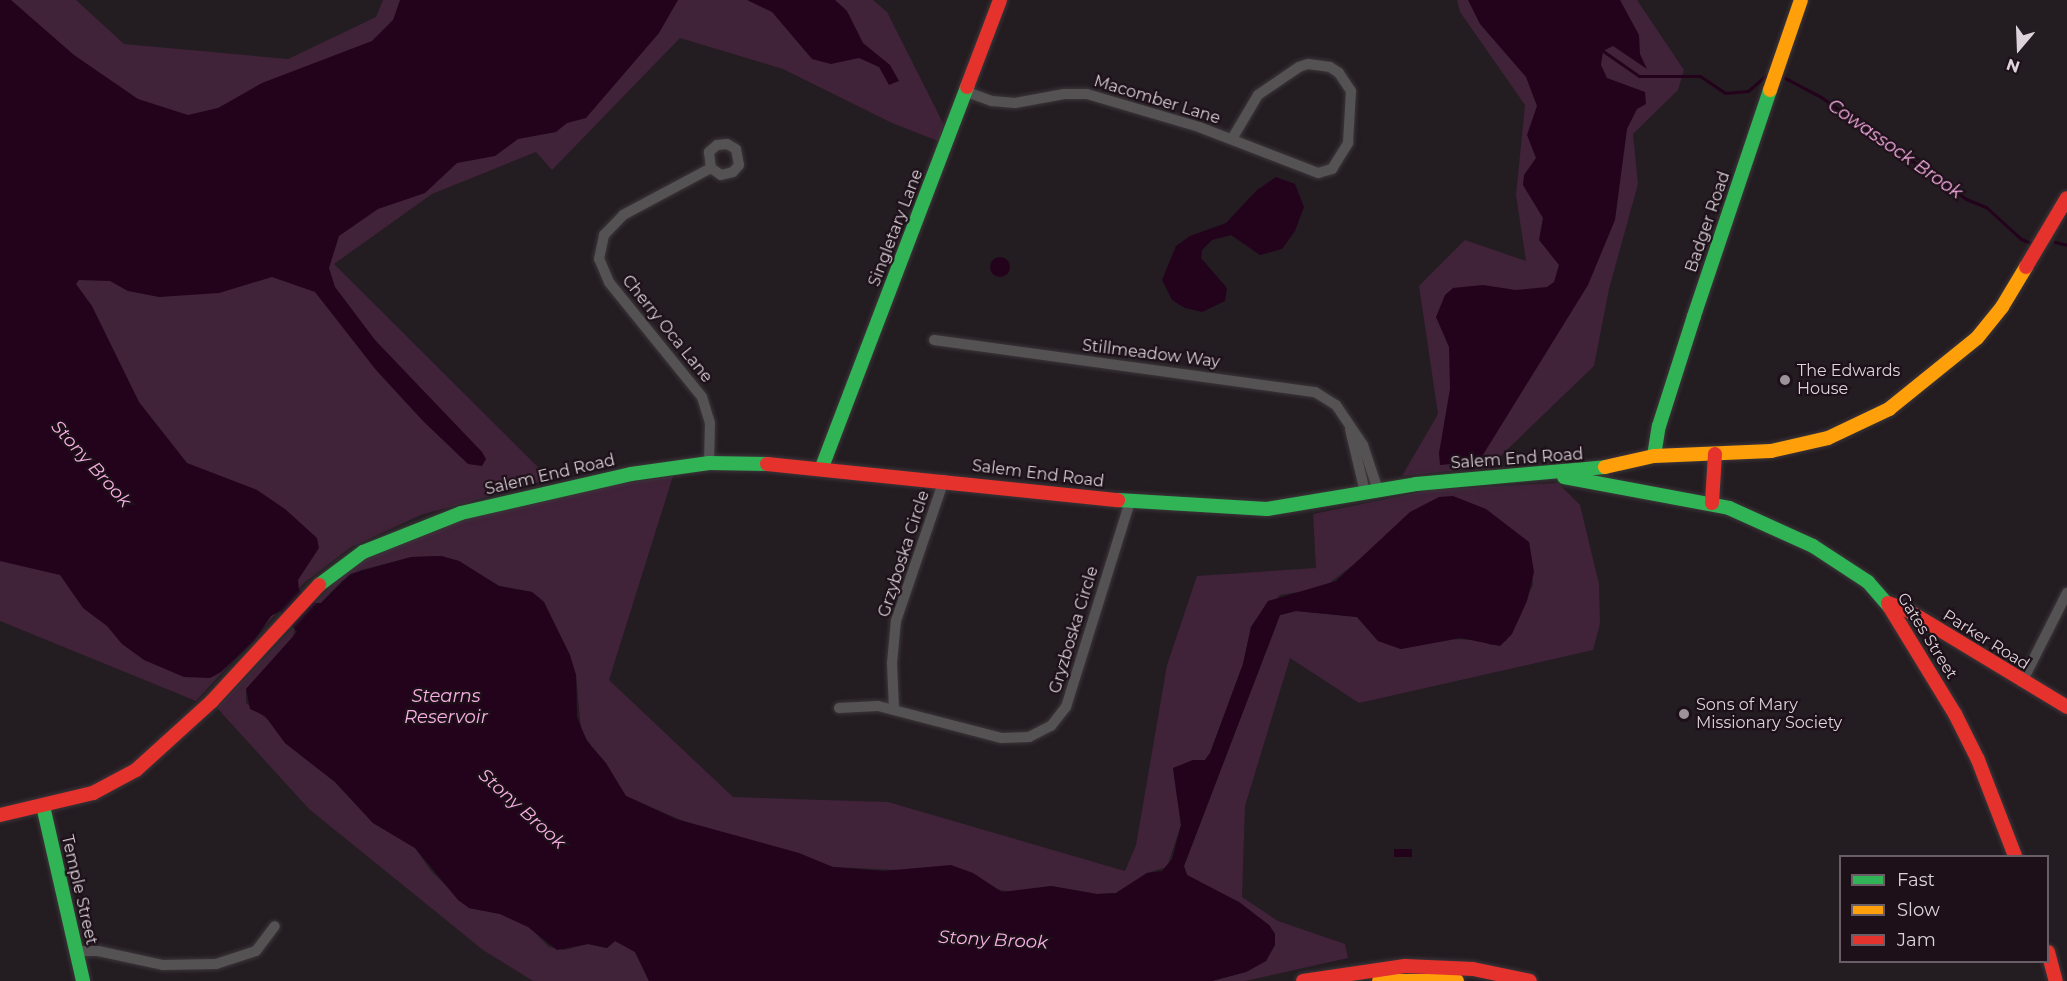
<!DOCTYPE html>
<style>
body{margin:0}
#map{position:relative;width:2067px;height:981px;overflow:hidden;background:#231c21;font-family:Montserrat,sans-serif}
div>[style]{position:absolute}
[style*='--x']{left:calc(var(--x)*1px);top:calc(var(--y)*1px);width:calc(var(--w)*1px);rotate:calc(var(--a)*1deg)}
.green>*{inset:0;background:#402239}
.water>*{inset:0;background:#23031c}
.round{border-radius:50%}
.stream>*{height:3px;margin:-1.5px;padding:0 1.5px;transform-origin:1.5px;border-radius:1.5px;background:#23031c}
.roads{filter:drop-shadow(0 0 2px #3c363a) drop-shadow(0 0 2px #3c363a)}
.street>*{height:10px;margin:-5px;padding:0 5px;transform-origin:5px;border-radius:5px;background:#555254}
.fast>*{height:14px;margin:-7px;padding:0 7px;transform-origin:7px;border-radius:7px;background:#30b455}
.slow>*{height:14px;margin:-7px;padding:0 7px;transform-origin:7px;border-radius:7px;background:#ff9f0a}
.jam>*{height:14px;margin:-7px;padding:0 7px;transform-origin:7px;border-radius:7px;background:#e5322d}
.dots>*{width:16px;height:16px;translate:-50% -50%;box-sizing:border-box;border:3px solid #1d1019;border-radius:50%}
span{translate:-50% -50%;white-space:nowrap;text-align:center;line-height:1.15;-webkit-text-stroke:4.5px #1d1019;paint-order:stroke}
.street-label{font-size:16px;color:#ddd3da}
.poi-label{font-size:16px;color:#ddd3da}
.left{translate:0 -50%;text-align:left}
.water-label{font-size:18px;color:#fab0e5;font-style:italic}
.legend{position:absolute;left:1839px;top:855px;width:210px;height:108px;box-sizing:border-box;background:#1d1019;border:2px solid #6a5e66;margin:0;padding:8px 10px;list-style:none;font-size:18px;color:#ddd3da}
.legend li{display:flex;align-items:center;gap:12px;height:30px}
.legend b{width:30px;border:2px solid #6a5e66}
.north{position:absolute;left:1989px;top:18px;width:60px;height:60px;-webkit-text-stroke:4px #1d1019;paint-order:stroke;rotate:199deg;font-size:16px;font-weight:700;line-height:24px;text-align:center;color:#ddd3da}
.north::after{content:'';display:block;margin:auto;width:21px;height:27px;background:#ddd3da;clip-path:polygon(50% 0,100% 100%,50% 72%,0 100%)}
</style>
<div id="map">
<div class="green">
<i style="clip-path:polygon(0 0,76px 0,124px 44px,288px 59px,376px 17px,383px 0,873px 0,887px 12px,944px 125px,938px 141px,892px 123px,783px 69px,680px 38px,552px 170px,536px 152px,432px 194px,334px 264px,550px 479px,421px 515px,351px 547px,304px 583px,196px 701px,0 621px)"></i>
<i style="clip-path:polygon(1457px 0,1637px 0,1684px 70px,1678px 90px,1633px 134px,1638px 184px,1609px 289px,1594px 366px,1489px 467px,1402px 476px,1438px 414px,1419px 286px,1465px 240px,1526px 261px,1516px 195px,1525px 105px,1460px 12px)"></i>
<i style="clip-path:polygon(673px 476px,609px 680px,733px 797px,888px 802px,1125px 871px,1136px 845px,1167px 665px,1197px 576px,1316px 568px,1313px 514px,1431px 490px,1558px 483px,1580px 505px,1599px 584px,1600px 624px,1593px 650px,1359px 703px,1290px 658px,1245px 806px,1242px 897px,1278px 921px,1345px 944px,1348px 958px,1245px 981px,1212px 981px,1246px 972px,1266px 961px,1275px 934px,1269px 925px,1239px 903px,1187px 875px,1184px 866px,1280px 615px,1296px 611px,1357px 617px,1378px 641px,1401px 649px,1448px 639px,1479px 640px,1491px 645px,1506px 641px,1533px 585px,1529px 542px,1362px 558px,1323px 588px,1280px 595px,1251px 627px,1243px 664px,1210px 753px,1205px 760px,1193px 760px,1173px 769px,1181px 825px,1167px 867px,1147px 873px,1116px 893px,1097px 894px,1051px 886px,1016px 893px,897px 870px,833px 867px,692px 825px,626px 796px,581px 731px,576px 675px,544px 602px,532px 592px,499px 586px,459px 561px,441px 556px,412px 557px,361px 570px,342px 581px,321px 603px,315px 603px,345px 572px,371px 555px,471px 516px,597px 487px)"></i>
<i style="clip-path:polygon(295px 626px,293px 637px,246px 689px,246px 703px,274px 724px,285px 743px,335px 782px,373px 823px,415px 848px,431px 871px,469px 908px,500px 914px,528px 926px,549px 947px,564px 950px,588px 944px,607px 948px,615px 941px,635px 952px,649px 981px,533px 981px,483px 950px,309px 809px,217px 708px)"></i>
</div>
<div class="water">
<i style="clip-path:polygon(0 0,11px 0,74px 55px,138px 99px,188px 115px,218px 108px,262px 83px,372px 41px,393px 20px,400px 0,678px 0,659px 33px,586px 118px,567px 123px,556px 132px,518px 139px,495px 156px,457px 163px,425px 193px,378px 209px,339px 236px,329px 268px,335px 287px,375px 340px,482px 452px,486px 459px,482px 466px,468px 464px,423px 421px,376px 370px,315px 292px,272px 277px,219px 293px,159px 297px,128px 291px,110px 281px,79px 280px,76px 284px,92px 306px,139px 402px,187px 463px,257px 490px,285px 509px,317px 538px,319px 548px,298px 580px,299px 590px,315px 603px,321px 603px,350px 574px,411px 557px,441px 556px,459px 561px,499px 586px,532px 592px,544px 602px,570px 655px,576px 675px,577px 717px,587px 741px,606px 763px,626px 796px,676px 819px,799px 853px,833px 867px,883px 871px,951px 865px,973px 873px,1002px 892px,1051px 886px,1097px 894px,1116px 893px,1147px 873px,1162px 871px,1172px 859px,1181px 825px,1173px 768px,1193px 760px,1205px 760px,1210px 753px,1243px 664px,1251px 627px,1268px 601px,1336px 581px,1410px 512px,1439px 497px,1453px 496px,1486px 509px,1529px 542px,1534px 572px,1527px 601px,1512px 634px,1500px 646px,1461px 638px,1401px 649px,1378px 641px,1357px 617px,1296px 611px,1280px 615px,1184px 866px,1187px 875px,1239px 902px,1269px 925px,1275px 934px,1275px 945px,1266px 961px,1246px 972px,1212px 981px,649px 981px,635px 952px,615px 941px,607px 948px,588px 944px,557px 950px,528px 927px,500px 914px,469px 908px,458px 900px,415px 848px,373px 823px,335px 782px,285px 743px,265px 716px,250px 709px,246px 689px,297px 632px,280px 611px,271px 616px,254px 641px,221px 672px,210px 678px,184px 677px,144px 660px,122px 644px,107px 626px,83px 608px,60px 575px,0 561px)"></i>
<i style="clip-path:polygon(747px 0,835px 0,847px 11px,863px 43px,890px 65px,899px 81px,889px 85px,879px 67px,859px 58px,831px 64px,812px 59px,772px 12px)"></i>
<i style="clip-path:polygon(1468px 0,1620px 0,1639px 35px,1640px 54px,1647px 69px,1613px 46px,1603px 51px,1601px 65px,1607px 78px,1645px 92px,1646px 104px,1637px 109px,1627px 129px,1615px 220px,1588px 285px,1481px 458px,1474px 462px,1440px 465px,1439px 453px,1450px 389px,1449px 347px,1436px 317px,1445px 295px,1453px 288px,1483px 285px,1516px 290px,1547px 287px,1554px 282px,1559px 265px,1539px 240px,1543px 218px,1523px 185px,1524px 175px,1536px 158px,1527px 135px,1537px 106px,1526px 77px,1480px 24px)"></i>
<i style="clip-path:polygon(1276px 177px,1295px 184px,1304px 207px,1295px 231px,1282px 249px,1260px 255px,1231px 235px,1212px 240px,1202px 250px,1201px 258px,1227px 288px,1225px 301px,1202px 312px,1185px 308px,1172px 300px,1162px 280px,1176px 246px,1190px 236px,1226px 223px,1257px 190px)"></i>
<i class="round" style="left:990px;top:257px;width:20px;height:20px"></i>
<i style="clip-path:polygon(1394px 849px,1412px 849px,1412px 857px,1394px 857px)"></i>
</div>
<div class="stream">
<i style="--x:1603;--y:51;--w:44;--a:34.8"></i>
<i style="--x:1639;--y:76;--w:61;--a:0"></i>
<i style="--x:1700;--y:76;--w:30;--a:34"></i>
<i style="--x:1725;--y:93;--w:23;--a:-5"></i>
<i style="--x:1748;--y:91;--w:23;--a:-41"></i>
<i style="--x:1785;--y:78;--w:41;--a:27.8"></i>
<i style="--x:1821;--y:97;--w:177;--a:35.1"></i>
<i style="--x:1966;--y:199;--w:22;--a:22"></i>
<i style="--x:1986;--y:207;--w:47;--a:42.4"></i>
<i style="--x:2021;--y:239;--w:11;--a:22"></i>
<i style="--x:2055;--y:242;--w:12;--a:14"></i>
</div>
<div class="roads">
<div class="street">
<i style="--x:967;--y:92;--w:27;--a:20"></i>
<i style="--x:992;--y:101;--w:23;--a:5"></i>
<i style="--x:1015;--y:103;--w:50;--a:-10.4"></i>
<i style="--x:1064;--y:94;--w:23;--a:0"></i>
<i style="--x:1087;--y:94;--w:117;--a:16.4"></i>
<i style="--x:1199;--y:127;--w:128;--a:21.1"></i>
<i style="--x:1318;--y:173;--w:15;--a:-16"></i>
<i style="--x:1332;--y:169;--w:31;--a:-58"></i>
<i style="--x:1348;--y:143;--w:52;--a:-86.7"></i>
<i style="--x:1351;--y:91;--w:22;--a:-124"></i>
<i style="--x:1339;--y:73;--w:11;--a:-146"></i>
<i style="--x:1330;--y:67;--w:22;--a:-172"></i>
<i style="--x:1308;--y:64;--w:9;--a:162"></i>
<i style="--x:1299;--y:67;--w:50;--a:145.7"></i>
<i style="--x:1258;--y:95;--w:51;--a:120.6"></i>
<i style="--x:934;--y:340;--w:385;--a:7.8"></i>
<i style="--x:1315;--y:392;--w:25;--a:32"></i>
<i style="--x:1336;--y:405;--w:48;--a:56"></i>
<i style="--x:1363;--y:445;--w:47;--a:71.6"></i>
<i style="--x:1350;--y:429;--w:65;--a:76.6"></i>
<i style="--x:709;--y:463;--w:40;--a:-88.6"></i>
<i style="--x:710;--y:423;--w:27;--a:-107"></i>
<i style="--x:702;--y:397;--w:148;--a:-129"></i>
<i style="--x:609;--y:282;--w:25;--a:-113"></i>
<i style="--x:599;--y:259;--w:25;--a:-78"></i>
<i style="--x:604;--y:235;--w:28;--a:-46"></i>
<i style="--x:623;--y:215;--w:100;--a:-28.1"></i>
<i style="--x:711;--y:168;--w:12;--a:35"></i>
<i style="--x:721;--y:175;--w:12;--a:-14"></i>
<i style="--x:733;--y:172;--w:9;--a:-49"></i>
<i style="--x:739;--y:165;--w:16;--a:-101"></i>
<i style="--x:736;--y:149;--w:10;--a:-151"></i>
<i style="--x:727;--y:144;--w:10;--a:174"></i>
<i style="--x:717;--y:145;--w:11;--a:139"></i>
<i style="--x:709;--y:152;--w:16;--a:83"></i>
<i style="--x:2022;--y:682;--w:100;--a:-63.2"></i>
<i style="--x:839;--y:708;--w:39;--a:-3"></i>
<i style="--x:878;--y:706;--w:128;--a:14.5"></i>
<i style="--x:1002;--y:738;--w:27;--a:-2"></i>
<i style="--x:1029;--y:737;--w:25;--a:-27"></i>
<i style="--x:1051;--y:726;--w:24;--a:-52"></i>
<i style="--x:1066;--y:707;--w:216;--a:-72.7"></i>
<i style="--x:894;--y:709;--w:46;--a:-92.5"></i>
<i style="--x:892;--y:663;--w:42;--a:-84.6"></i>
<i style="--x:896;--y:621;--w:149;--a:-71.2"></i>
<i style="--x:76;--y:951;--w:22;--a:0"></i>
<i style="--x:98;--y:951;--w:66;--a:12.2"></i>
<i style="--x:163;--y:965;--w:53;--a:-1.1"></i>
<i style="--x:216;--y:964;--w:42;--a:-18"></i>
<i style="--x:256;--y:951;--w:31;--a:-53"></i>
</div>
<div class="fast">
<i style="--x:1654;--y:456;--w:30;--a:-81"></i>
<i style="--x:1659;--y:426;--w:115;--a:-72.3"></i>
<i style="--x:1694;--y:316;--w:238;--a:-71.4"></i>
<i style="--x:822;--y:467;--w:407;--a:-69.1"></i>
<i style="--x:1564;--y:477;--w:168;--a:10.6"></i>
<i style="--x:1729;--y:508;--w:92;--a:24.3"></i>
<i style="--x:1813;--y:546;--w:66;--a:33.2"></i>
<i style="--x:1868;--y:582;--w:32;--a:49"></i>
<i style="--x:1118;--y:500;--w:149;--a:3.5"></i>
<i style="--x:1267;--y:509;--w:151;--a:-9.5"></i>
<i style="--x:1416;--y:484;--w:190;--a:-5.1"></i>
<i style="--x:319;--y:585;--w:55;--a:-36.9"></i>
<i style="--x:363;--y:552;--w:105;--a:-21.7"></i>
<i style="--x:461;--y:513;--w:174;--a:-12.9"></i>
<i style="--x:631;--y:474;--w:79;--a:-8"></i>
<i style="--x:709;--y:463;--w:58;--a:1"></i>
<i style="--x:43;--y:806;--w:180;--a:77.1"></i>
</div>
<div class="slow">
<i style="--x:1770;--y:90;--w:95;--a:-71"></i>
<i style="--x:1605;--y:467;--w:50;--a:-12.7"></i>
<i style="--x:1654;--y:456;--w:117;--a:-2.4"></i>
<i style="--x:1771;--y:451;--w:58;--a:-12.8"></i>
<i style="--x:1828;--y:438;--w:68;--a:-25.4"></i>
<i style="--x:1889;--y:409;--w:113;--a:-38.9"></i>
<i style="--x:1977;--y:338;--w:40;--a:-51"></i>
<i style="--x:2002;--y:307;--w:47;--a:-59"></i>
<i style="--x:1379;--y:981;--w:78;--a:0"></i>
</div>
<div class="jam">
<i style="--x:967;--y:87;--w:93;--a:-69.2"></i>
<i style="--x:2026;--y:267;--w:80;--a:-59.3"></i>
<i style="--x:767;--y:464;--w:353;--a:5.9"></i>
<i style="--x:1712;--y:503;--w:49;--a:-86.5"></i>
<i style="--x:1888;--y:603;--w:20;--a:20"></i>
<i style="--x:1907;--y:610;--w:187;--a:31.2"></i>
<i style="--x:1889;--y:606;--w:127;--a:58.6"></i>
<i style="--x:1955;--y:714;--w:51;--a:63.4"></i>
<i style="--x:1978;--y:760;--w:103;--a:68.9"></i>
<i style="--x:0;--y:815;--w:96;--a:-13.3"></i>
<i style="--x:93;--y:793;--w:49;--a:-28.1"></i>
<i style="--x:136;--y:770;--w:103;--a:-42.2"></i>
<i style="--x:212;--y:701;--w:158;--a:-47.3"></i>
<i style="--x:2048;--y:952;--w:30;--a:75"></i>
<i style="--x:1303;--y:981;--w:103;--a:-8.4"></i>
<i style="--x:1405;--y:966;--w:68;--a:2.5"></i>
<i style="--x:1473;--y:969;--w:58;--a:11.9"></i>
</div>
</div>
<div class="dots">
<i style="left:1785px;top:380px;background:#9c9399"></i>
<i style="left:1684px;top:714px;background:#9c9399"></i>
</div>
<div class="street-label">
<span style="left:1157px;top:100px;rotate:17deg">Macomber Lane</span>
<span style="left:1708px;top:222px;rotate:-71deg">Badger Road</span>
<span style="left:896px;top:228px;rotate:-69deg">Singletary Lane</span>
<span style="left:667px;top:329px;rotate:51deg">Cherry Oca Lane</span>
<span style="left:1151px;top:354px;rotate:7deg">Stillmeadow Way</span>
<span style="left:1517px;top:459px;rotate:-4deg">Salem End Road</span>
<span style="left:1038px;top:474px;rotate:7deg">Salem End Road</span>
<span style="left:550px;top:475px;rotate:-13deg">Salem End Road</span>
<span style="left:904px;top:554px;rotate:-72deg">Grzyboska Circle</span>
<span style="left:1074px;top:630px;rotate:-73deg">Gryzboska Circle</span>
<span style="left:1927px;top:636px;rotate:58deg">Gates Street</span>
<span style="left:1986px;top:640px;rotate:32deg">Parker Road</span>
<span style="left:79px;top:890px;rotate:77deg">Temple Street</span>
</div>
<div class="poi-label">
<span class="left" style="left:1797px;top:380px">The Edwards<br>House</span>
<span class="left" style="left:1696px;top:714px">Sons of Mary<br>Missionary Society</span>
</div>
<div class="water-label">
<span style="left:1895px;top:149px;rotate:35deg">Cowassock Brook</span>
<span style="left:91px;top:464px;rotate:48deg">Stony Brook</span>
<span style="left:446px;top:707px">Stearns<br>Reservoir</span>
<span style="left:522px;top:809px;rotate:42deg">Stony Brook</span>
<span style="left:993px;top:940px;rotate:3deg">Stony Brook</span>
</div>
<ul class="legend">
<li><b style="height:8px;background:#30b455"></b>Fast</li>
<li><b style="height:8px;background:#ff9f0a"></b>Slow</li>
<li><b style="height:8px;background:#e5322d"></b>Jam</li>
</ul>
<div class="north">N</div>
</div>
